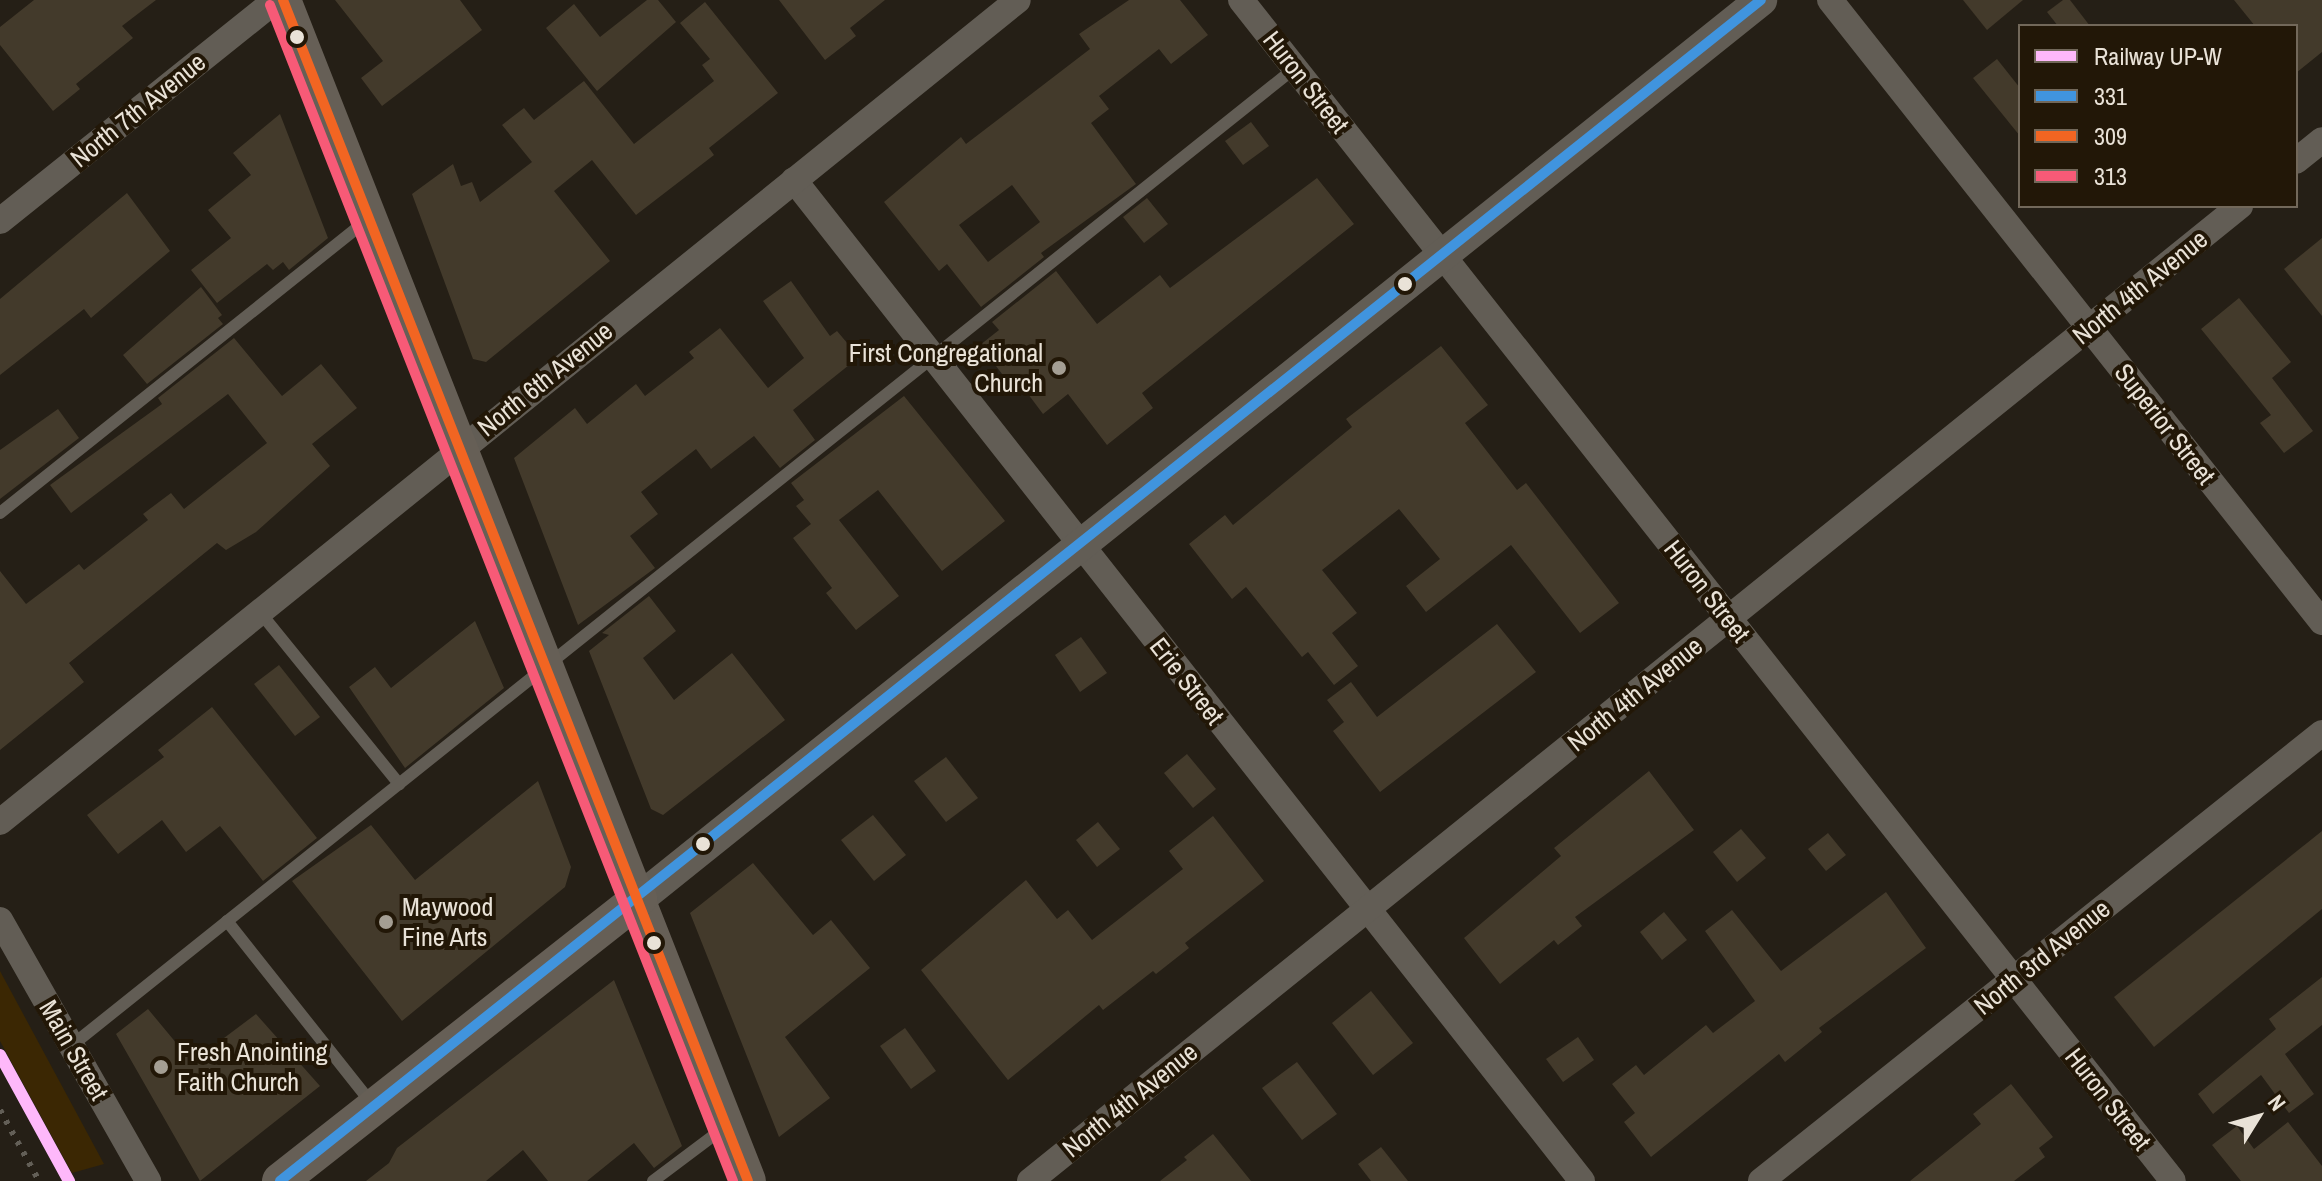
<!DOCTYPE html>
<style>
body{margin:0}
#map{position:relative;width:2322px;height:1181px;overflow:hidden;background:#251f16;font-family:"Archivo Narrow",sans-serif}
div>[style]{position:absolute}
[style*='--x']{left:calc(var(--x)*1px);top:calc(var(--y)*1px);width:calc(var(--w)*1px);rotate:calc(var(--a)*1deg)}
.green>*{inset:0;background:#3b2703}
.building>*{inset:0;background:#433a2b}
.service>*{height:12px;margin:-6px;padding:0 6px;transform-origin:6px;border-radius:6px;background:#625d55}
.minor>*{height:26px;margin:-13px;padding:0 13px;transform-origin:13px;border-radius:13px;background:#625d55}
.tertiary>*{height:32px;margin:-16px;padding:0 16px;transform-origin:16px;border-radius:16px;background:#625d55}
.secondary>*{height:36px;margin:-18px;padding:0 18px;transform-origin:18px;border-radius:18px;background:#665f56}
.rail>*{height:6px;margin-top:-3px;transform-origin:0;background:repeating-linear-gradient(90deg,#635f57 0 4px,transparent 0 12px)}
.bus-1>*{height:10px;margin:-5px;padding:0 5px;transform-origin:5px;border-radius:5px;background:#4094de}
.bus-2>*{height:10px;margin:-5px;padding:0 5px;transform-origin:5px;border-radius:5px;background:#f26522}
.bus-3>*{height:10px;margin:-5px;padding:0 5px;transform-origin:5px;border-radius:5px;background:#f75a77}
.rail-1>*{height:12px;margin:-6px;padding:0 6px;transform-origin:6px;border-radius:6px;background:#feb8fa}
.dots>*{width:22px;height:22px;translate:-50% -50%;box-sizing:border-box;border:4px solid #221707;border-radius:50%}
span{translate:-50% -50%;white-space:nowrap;text-align:center;line-height:1.15;-webkit-text-stroke:8px #221707;paint-order:stroke}
.street-label{font-size:26px;color:#e9e2d7}
.poi-label{font-size:26px;color:#e9e2d7}
.right{translate:-100% -50%;text-align:right}
.left{translate:0 -50%;text-align:left}
.legend{position:absolute;left:2018px;top:24px;width:280px;height:184px;box-sizing:border-box;background:#221707;border:2px solid #72685a;margin:0;padding:10px 14px;list-style:none;font-size:24px;color:#e9e2d7}
.legend li{display:flex;align-items:center;gap:16px;height:40px}
.legend b{width:40px;border:2px solid #72685a}
.north{position:absolute;left:2218px;top:1077px;width:80px;height:80px;-webkit-text-stroke:6px #221707;paint-order:stroke;rotate:53deg;font-size:22px;font-weight:700;line-height:32px;text-align:center;color:#e9e2d7}
.north::after{content:'';display:block;margin:auto;width:28px;height:36px;background:#e9e2d7;clip-path:polygon(50% 0,100% 100%,50% 72%,0 100%)}
</style>
<div id="map">
<div class="green">
<i style="clip-path:polygon(0 971px,104px 1164px,72px 1173px,0 1041px)"></i>
</div>
<div class="building">
<i style="clip-path:polygon(34px 0,156px 0,122px 26px,133px 38px,76px 84px,80px 89px,53px 111px,0 45px,0 27px)"></i>
<i style="clip-path:polygon(335px 0,460px 0,482px 30px,382px 106px,361px 78px,383px 61px)"></i>
<i style="clip-path:polygon(647px 0,658px 0,676px 22px,597px 91px,546px 28px,574px 4px,600px 37px)"></i>
<i style="clip-path:polygon(779px 0,885px 0,850px 28px,856px 36px,825px 60px)"></i>
<i style="clip-path:polygon(evenodd,1129px 0,1180px 0,1208px 35px,1171px 64px,1159px 49px,1099px 96px,1109px 109px,1091px 123px,1136px 184px,1041px 253px,1044px 257px,981px 307px,947px 264px,939px 271px,884px 202px,961px 137px,966px 144px,1090px 49px,1079px 34px,1129px 0,1012px 185px,1040px 222px,988px 262px,959px 225px,1012px 185px)"></i>
<i style="clip-path:polygon(1963px 0,2023px 0,1987px 30px)"></i>
<i style="clip-path:polygon(2063px 0,2070px 0,2090px 26px,2058px 26px,2047px 12px)"></i>
<i style="clip-path:polygon(2234px 0,2322px 0,2322px 52px,2296px 73px,2296px 26px,2255px 26px)"></i>
<i style="clip-path:polygon(705px 2px,778px 93px,709px 148px,714px 155px,636px 215px,592px 160px,554px 191px,610px 261px,486px 362px,473px 359px,412px 194px,453px 164px,461px 186px,472px 182px,480px 202px,532px 162px,502px 125px,524px 108px,534px 120px,584px 81px,634px 144px,714px 81px,702px 65px,710px 59px,680px 23px)"></i>
<i style="clip-path:polygon(1997px 59px,2020px 88px,2020px 136px,1973px 78px)"></i>
<i style="clip-path:polygon(280px 114px,328px 238px,289px 270px,283px 262px,273px 270px,267px 264px,217px 303px,191px 270px,231px 238px,208px 210px,251px 175px,233px 153px)"></i>
<i style="clip-path:polygon(1251px 122px,1269px 146px,1243px 165px,1225px 141px)"></i>
<i style="clip-path:polygon(1317px 178px,1354px 224px,1142px 393px,1153px 408px,1107px 445px,1068px 394px,1043px 414px,1025px 390px,1018px 395px,980px 345px,999px 330px,992px 322px,1056px 271px,1097px 324px,1160px 275px,1170px 288px)"></i>
<i style="clip-path:polygon(127px 193px,170px 251px,91px 318px,84px 309px,0 375px,0 299px)"></i>
<i style="clip-path:polygon(1147px 198px,1168px 224px,1144px 243px,1123px 217px)"></i>
<i style="clip-path:polygon(2322px 238px,2322px 316px,2284px 269px)"></i>
<i style="clip-path:polygon(791px 281px,830px 336px,837px 331px,859px 357px,793px 410px,815px 440px,780px 468px,754px 436px,711px 469px,696px 449px,641px 492px,658px 514px,630px 536px,655px 568px,578px 625px,514px 458px,575px 408px,587px 424px,636px 384px,645px 396px,694px 358px,689px 352px,720px 328px,768px 388px,804px 358px,763px 301px)"></i>
<i style="clip-path:polygon(201px 287px,222px 315px,218px 318px,223px 324px,147px 384px,123px 355px)"></i>
<i style="clip-path:polygon(2239px 298px,2291px 362px,2272px 378px,2313px 431px,2284px 453px,2260px 423px,2271px 415px,2201px 329px)"></i>
<i style="clip-path:polygon(234px 338px,282px 396px,321px 364px,357px 408px,312px 444px,330px 466px,256px 532px,226px 550px,217px 543px,69px 663px,84px 682px,0 750px,0 571px,26px 604px,79px 564px,84px 570px,148px 520px,143px 514px,171px 493px,184px 509px,267px 443px,228px 394px,71px 513px,50px 485px,162px 404px,158px 398px)"></i>
<i style="clip-path:polygon(1441px 346px,1488px 405px,1465px 423px,1517px 490px,1526px 483px,1619px 603px,1580px 633px,1511px 545px,1426px 612px,1406px 586px,1440px 559px,1399px 509px,1322px 570px,1357px 613px,1332px 633px,1358px 666px,1334px 685px,1308px 652px,1302px 657px,1246px 587px,1232px 599px,1189px 544px,1225px 515px,1233px 525px,1352px 427px,1346px 419px)"></i>
<i style="clip-path:polygon(904px 396px,1005px 521px,942px 571px,878px 490px,839px 520px,899px 596px,856px 630px,826px 593px,832px 588px,793px 538px,811px 524px,796px 506px,804px 500px,791px 483px)"></i>
<i style="clip-path:polygon(58px 409px,79px 438px,0 499px,0 450px)"></i>
<i style="clip-path:polygon(649px 596px,676px 631px,643px 658px,674px 700px,732px 653px,785px 720px,663px 815px,651px 809px,589px 651px,609px 635px,602px 633px)"></i>
<i style="clip-path:polygon(475px 621px,504px 688px,405px 768px,349px 687px,375px 667px,391px 688px)"></i>
<i style="clip-path:polygon(1497px 624px,1536px 672px,1380px 792px,1333px 731px,1344px 722px,1327px 700px,1351px 682px,1377px 717px)"></i>
<i style="clip-path:polygon(1081px 637px,1107px 673px,1080px 692px,1055px 655px)"></i>
<i style="clip-path:polygon(279px 665px,320px 717px,295px 736px,254px 684px)"></i>
<i style="clip-path:polygon(212px 707px,317px 838px,263px 881px,220px 826px,186px 852px,162px 820px,118px 854px,87px 815px,164px 757px,158px 750px)"></i>
<i style="clip-path:polygon(1187px 754px,1216px 789px,1193px 808px,1164px 773px)"></i>
<i style="clip-path:polygon(946px 757px,978px 798px,946px 822px,914px 781px)"></i>
<i style="clip-path:polygon(1649px 771px,1694px 830px,1575px 917px,1582px 926px,1558px 945px,1554px 940px,1500px 984px,1464px 938px,1561px 856px,1554px 848px)"></i>
<i style="clip-path:polygon(538px 781px,571px 867px,565px 887px,402px 1021px,292px 881px,371px 825px,415px 880px)"></i>
<i style="clip-path:polygon(873px 815px,906px 855px,874px 881px,841px 840px)"></i>
<i style="clip-path:polygon(1213px 816px,1264px 881px,1185px 943px,1189px 948px,1156px 974px,1153px 971px,1103px 1010px,1099px 1005px,1008px 1080px,921px 970px,1026px 880px,1057px 919px,1068px 910px,1092px 940px,1183px 869px,1169px 851px)"></i>
<i style="clip-path:polygon(1098px 822px,1120px 849px,1097px 867px,1076px 840px)"></i>
<i style="clip-path:polygon(1741px 829px,1766px 858px,1737px 882px,1713px 852px)"></i>
<i style="clip-path:polygon(2322px 831px,2322px 909px,2154px 1047px,2114px 997px)"></i>
<i style="clip-path:polygon(1828px 833px,1846px 855px,1826px 871px,1808px 849px)"></i>
<i style="clip-path:polygon(753px 863px,813px 935px,831px 920px,870px 968px,785px 1037px,830px 1098px,779px 1137px,690px 913px)"></i>
<i style="clip-path:polygon(1886px 892px,1926px 948px,1819px 1028px,1822px 1032px,1785px 1062px,1779px 1054px,1651px 1157px,1624px 1122px,1635px 1113px,1612px 1084px,1636px 1065px,1644px 1075px,1706px 1025px,1713px 1033px,1755px 1001px,1705px 931px,1732px 910px,1781px 971px)"></i>
<i style="clip-path:polygon(1664px 912px,1687px 940px,1662px 960px,1640px 932px)"></i>
<i style="clip-path:polygon(2322px 977px,2322px 1025px,2285px 1054px,2314px 1094px,2289px 1113px,2261px 1075px,2213px 1114px,2198px 1094px,2276px 1029px,2269px 1019px)"></i>
<i style="clip-path:polygon(614px 980px,682px 1146px,654px 1168px,634px 1143px,587px 1181px,548px 1181px,523px 1150px,486px 1181px,366px 1181px,389px 1163px,397px 1148px)"></i>
<i style="clip-path:polygon(1371px 991px,1413px 1043px,1373px 1075px,1332px 1023px)"></i>
<i style="clip-path:polygon(148px 1009px,192px 1062px,256px 1014px,320px 1086px,200px 1181px,116px 1034px)"></i>
<i style="clip-path:polygon(905px 1028px,936px 1071px,911px 1089px,880px 1046px)"></i>
<i style="clip-path:polygon(1578px 1037px,1594px 1060px,1563px 1082px,1546px 1059px)"></i>
<i style="clip-path:polygon(1297px 1062px,1337px 1114px,1302px 1140px,1262px 1088px)"></i>
<i style="clip-path:polygon(2011px 1084px,2053px 1137px,2039px 1148px,2045px 1157px,2014px 1181px,1910px 1181px,1981px 1124px,1973px 1114px)"></i>
<i style="clip-path:polygon(2288px 1122px,2322px 1166px,2322px 1181px,2241px 1181px,2212px 1145px,2237px 1126px,2254px 1149px)"></i>
<i style="clip-path:polygon(1213px 1134px,1251px 1181px,1160px 1181px,1187px 1160px,1184px 1157px)"></i>
<i style="clip-path:polygon(1381px 1147px,1408px 1181px,1371px 1181px,1358px 1164px)"></i>
</div>
<div class="service">
<i style="--x:0;--y:513;--w:468;--a:-38.6"></i>
<i style="--x:259;--y:611;--w:223;--a:51"></i>
<i style="--x:227;--y:921;--w:233;--a:51.6"></i>
<i style="--x:71;--y:1046;--w:1567;--a:-38.63"></i>
<i style="--x:653;--y:1181;--w:90;--a:-36.9"></i>
</div>
<div class="minor">
<i style="--x:1241;--y:0;--w:1504;--a:51.72"></i>
<i style="--x:1830;--y:0;--w:793;--a:51.66"></i>
<i style="--x:2296;--y:161;--w:33;--a:-39"></i>
<i style="--x:794;--y:180;--w:1274;--a:51.79"></i>
<i style="--x:0;--y:221;--w:354;--a:-38.7"></i>
<i style="--x:0;--y:822;--w:1308;--a:-38.92"></i>
<i style="--x:0;--y:920;--w:300;--a:60.4"></i>
<i style="--x:1030;--y:1181;--w:1554;--a:-38.86"></i>
<i style="--x:1761;--y:1181;--w:718;--a:-38.61"></i>
</div>
<div class="tertiary">
<i style="--x:639;--y:899;--w:1438;--a:-38.7"></i>
</div>
<div class="secondary">
<i style="--x:283;--y:0;--w:1269;--a:68.51"></i>
<i style="--x:280;--y:1181;--w:457;--a:-38.2"></i>
</div>
<div class="rail">
<i style="--x:0;--y:1110;--w:81;--a:61.2"></i>
</div>
<div class="bus-1">
<i style="--x:280;--y:1181;--w:1894;--a:-38.57"></i>
</div>
<div class="bus-2">
<i style="--x:283;--y:0;--w:1269;--a:68.51"></i>
</div>
<div class="bus-3">
<i style="--x:270;--y:5;--w:1264;--a:68.51"></i>
</div>
<div class="rail-1">
<i style="--x:0;--y:1055;--w:144;--a:61.3"></i>
</div>
<div class="dots">
<i style="left:297px;top:37px;background:#e9e2d7"></i>
<i style="left:1405px;top:284px;background:#e9e2d7"></i>
<i style="left:1059px;top:368px;background:#a49e93"></i>
<i style="left:703px;top:844px;background:#e9e2d7"></i>
<i style="left:386px;top:922px;background:#a49e93"></i>
<i style="left:654px;top:943px;background:#e9e2d7"></i>
<i style="left:161px;top:1067px;background:#a49e93"></i>
</div>
<div class="street-label">
<span style="left:1306px;top:82px;rotate:52deg">Huron Street</span>
<span style="left:138px;top:110px;rotate:-39deg">North 7th Avenue</span>
<span style="left:2140px;top:287px;rotate:-39deg">North 4th Avenue</span>
<span style="left:545px;top:379px;rotate:-39deg">North 6th Avenue</span>
<span style="left:2165px;top:424px;rotate:52deg">Superior Street</span>
<span style="left:1707px;top:591px;rotate:52deg">Huron Street</span>
<span style="left:1187px;top:681px;rotate:52deg">Erie Street</span>
<span style="left:1635px;top:694px;rotate:-39deg">North 4th Avenue</span>
<span style="left:2042px;top:957px;rotate:-39deg">North 3rd Avenue</span>
<span style="left:74px;top:1050px;rotate:60deg">Main Street</span>
<span style="left:2108px;top:1099px;rotate:52deg">Huron Street</span>
<span style="left:1130px;top:1100px;rotate:-39deg">North 4th Avenue</span>
</div>
<div class="poi-label">
<span class="right" style="left:1043px;top:368px">First Congregational<br>Church</span>
<span class="left" style="left:402px;top:922px">Maywood<br>Fine Arts</span>
<span class="left" style="left:177px;top:1067px">Fresh Anointing<br>Faith Church</span>
</div>
<ul class="legend">
<li><b style="height:10px;background:#feb8fa"></b>Railway UP-W</li>
<li><b style="height:10px;background:#4094de"></b>331</li>
<li><b style="height:10px;background:#f26522"></b>309</li>
<li><b style="height:10px;background:#f75a77"></b>313</li>
</ul>
<div class="north">N</div>
</div>
